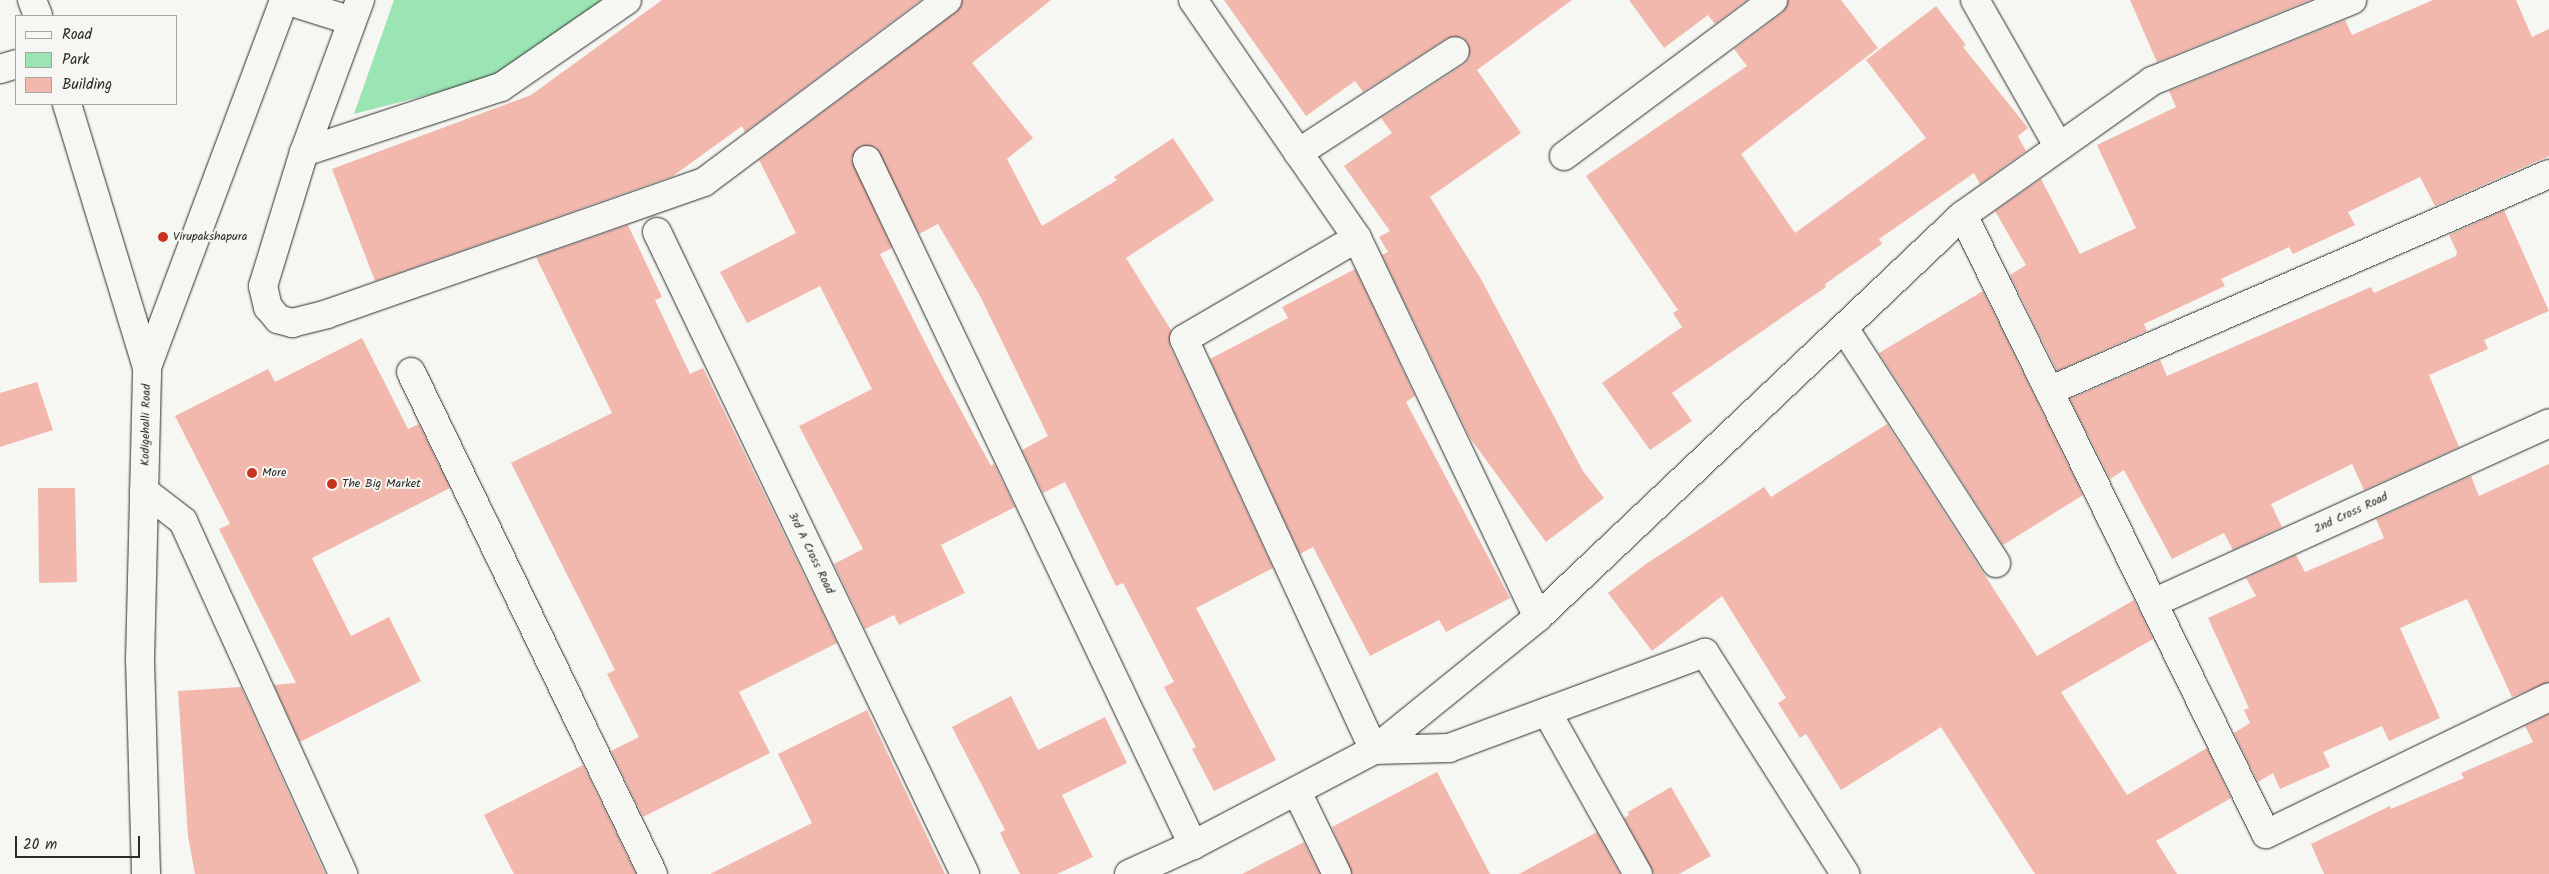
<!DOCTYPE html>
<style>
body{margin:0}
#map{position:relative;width:2549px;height:874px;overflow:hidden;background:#f6f6f2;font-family:Kalam,sans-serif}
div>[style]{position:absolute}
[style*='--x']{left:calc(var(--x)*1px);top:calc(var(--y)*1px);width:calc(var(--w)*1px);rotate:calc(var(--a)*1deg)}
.green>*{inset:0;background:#9be4b3}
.building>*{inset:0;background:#f2b8ad}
.roads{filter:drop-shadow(0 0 1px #2b2b2b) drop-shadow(0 0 1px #2b2b2b)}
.minor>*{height:28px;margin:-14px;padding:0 14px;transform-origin:14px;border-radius:14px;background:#f6f6f2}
.major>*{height:28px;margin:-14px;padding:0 14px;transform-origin:14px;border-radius:14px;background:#f6f6f2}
.dots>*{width:14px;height:14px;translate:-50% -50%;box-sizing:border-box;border:2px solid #f6f6f2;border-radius:50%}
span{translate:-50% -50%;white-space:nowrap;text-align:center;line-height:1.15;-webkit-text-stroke:4px #f6f6f2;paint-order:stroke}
.poi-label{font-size:12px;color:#2b2b2b}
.left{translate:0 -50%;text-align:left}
.street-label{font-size:12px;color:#2b2b2b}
.legend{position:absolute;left:15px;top:15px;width:162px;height:90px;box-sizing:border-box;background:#f6f6f2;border:1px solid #a5a5a2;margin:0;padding:6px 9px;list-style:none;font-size:15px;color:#2b2b2b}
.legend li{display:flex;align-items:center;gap:10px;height:25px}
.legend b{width:25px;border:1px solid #a5a5a2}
.scale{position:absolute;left:15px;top:836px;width:125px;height:22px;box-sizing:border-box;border:2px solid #2b2b2b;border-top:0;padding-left:6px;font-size:15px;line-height:18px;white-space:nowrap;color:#2b2b2b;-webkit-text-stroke:4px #f6f6f2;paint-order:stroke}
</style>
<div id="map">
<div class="green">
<i style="clip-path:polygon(394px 0,609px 0,497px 77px,354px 114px)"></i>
</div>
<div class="building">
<i style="clip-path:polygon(662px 0,921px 0,745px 132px,742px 126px,673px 176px,375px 281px,332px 169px,531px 95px)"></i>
<i style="clip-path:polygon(962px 0,1051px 0,972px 63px,1033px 138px,1007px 159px,1042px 226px,1117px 180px,1114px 177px,1173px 138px,1214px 200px,1126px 258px,1171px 330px,1170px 346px,1273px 568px,1196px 608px,1276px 760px,1214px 791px,1192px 749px,1196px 747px,1164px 687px,1174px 682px,1123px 583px,1116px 586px,1065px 482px,1043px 493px,1022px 450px,1048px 436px,980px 296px,938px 224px,919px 234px,876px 147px,861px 146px,851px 159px,892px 248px,880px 254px,937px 366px,991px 466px,994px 464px,1015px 507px,941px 545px,965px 593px,899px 625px,894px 615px,865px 629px,834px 564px,863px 549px,799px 426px,872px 389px,820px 286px,747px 323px,720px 272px,796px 233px,759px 160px,956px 12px)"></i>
<i style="clip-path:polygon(1224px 0,1572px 0,1477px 70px,1521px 133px,1430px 197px,1481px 279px,1583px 471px,1604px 498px,1546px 542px,1470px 438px,1382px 255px,1388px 252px,1379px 237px,1390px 231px,1344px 166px,1392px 133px,1381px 118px,1464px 64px,1469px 58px,1468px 43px,1462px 37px,1447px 38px,1363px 92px,1355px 81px,1306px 116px)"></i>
<i style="clip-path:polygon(1629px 0,1747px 0,1715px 24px,1708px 15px,1664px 48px)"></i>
<i style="clip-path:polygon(1788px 0,1841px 0,1878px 48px,1741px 154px,1795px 233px,1926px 138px,1866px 60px,1936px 6px,1966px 45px,1963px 47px,2028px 128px,2018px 136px,2026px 151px,1980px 184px,1974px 173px,1879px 239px,1882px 244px,1825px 284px,1826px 287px,1672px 393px,1692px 421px,1650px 450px,1602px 383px,1682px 327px,1673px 313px,1678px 310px,1586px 176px,1747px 66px,1734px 49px,1782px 13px)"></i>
<i style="clip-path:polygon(2130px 0,2310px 0,2157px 62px)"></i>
<i style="clip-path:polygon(2433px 0,2516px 0,2532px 37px,2549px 29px,2549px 156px,2435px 206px,2420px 177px,2348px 212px,2355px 225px,2293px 254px,2289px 247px,2221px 279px,2225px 286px,2144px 324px,2147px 331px,2057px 371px,2010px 275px,2026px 265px,1995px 211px,2041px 179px,2080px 254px,2136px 228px,2097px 145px,2176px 107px,2169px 91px,2345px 20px,2352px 35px)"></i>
<i style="clip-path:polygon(2504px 210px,2549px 311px,2484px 340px,2488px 349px,2429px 375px,2459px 447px,2364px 490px,2352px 464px,2271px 504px,2282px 527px,2233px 550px,2224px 533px,2172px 559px,2124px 470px,2110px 479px,2070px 399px,2160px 360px,2167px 376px,2371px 287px,2374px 293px,2456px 256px,2457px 252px,2449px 235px)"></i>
<i style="clip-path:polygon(628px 225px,662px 297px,655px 300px,690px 374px,703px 368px,837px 643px,739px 692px,770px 753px,643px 817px,611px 751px,639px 737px,607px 674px,615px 670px,511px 463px,612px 413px,536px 257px)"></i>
<i style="clip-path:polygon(1355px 269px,1415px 396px,1406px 402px,1510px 598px,1446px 632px,1439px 620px,1370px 656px,1313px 547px,1300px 554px,1210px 359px,1288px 318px,1282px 307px)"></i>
<i style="clip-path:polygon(1983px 291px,2083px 495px,2003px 545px,1879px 353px)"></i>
<i style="clip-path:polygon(362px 338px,408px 429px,419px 424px,450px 488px,312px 558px,351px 636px,389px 617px,421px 681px,300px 742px,274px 685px,296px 683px,219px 529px,230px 524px,175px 416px,268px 369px,275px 382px)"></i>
<i style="clip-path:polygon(37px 382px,53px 430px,0 447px,0 393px)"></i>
<i style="clip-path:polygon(1887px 424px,2037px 656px,2134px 600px,2153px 639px,2061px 692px,2127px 795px,2207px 748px,2231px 798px,2156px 841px,2177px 874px,2035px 874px,1941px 727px,1841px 790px,1806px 734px,1800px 738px,1778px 703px,1786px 698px,1722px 596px,1652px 651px,1608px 593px,1646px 564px,1764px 487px,1771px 497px)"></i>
<i style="clip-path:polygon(2549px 464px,2549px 682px,2512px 697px,2467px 599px,2400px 628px,2440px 718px,2389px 741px,2382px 726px,2323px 752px,2330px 767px,2280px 789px,2273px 773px,2258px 782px,2234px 733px,2250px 723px,2244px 710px,2249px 708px,2208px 618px,2256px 596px,2246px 578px,2296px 555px,2305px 572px,2384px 538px,2376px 519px,2471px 476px,2479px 496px)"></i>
<i style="clip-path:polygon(38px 488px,75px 488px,77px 582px,39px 583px)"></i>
<i style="clip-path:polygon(241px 687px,281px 776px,325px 874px,195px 874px,188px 836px,178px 691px)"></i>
<i style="clip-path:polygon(1011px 696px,1038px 750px,1105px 717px,1127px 763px,1062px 795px,1093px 857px,1057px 874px,1020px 874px,1000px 833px,1005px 830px,952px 727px)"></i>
<i style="clip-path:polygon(867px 710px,945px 874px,710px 874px,812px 823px,778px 754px)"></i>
<i style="clip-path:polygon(2549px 714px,2549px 874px,2324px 874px,2311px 844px,2390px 806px,2391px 809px,2464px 778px,2461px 773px,2533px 742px,2525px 726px)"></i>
<i style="clip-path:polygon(583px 765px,636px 874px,514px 874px,484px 815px)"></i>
<i style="clip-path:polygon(1437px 772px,1490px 874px,1352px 874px,1332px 827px)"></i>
<i style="clip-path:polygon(1671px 787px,1711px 856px,1679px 874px,1654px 874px,1624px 818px,1629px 815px,1628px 812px)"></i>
<i style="clip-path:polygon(1597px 832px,1620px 874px,1519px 874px)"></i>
<i style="clip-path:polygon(1304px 842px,1320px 874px,1242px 874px)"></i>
</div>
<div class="roads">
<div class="minor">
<i style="--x:32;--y:0;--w:17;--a:69"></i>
<i style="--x:285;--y:0;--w:70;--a:17.4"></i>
<i style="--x:360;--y:0;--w:162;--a:110.2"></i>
<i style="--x:304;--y:152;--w:140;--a:107"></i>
<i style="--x:263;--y:286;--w:22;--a:77"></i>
<i style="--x:268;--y:307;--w:16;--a:50"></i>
<i style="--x:278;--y:319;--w:15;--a:16"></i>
<i style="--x:292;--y:323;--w:36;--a:-14"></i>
<i style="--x:327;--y:314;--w:399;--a:-19.3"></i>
<i style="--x:704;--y:182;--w:304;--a:-36.8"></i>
<i style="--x:1193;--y:0;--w:289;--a:55.4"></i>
<i style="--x:1357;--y:238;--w:420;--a:64.5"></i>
<i style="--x:1975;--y:0;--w:169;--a:60.3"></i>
<i style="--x:0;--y:69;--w:17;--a:-17"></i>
<i style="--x:67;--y:104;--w:275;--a:73.1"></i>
<i style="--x:304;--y:152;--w:207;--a:-18.3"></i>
<i style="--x:501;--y:87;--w:153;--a:-34.6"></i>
<i style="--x:1298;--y:153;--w:187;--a:-33"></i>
<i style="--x:1564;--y:156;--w:261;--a:-36.7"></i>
<i style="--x:867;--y:160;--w:759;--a:64.55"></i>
<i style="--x:1963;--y:215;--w:689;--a:63.92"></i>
<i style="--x:2266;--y:834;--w:314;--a:-25.8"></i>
<i style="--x:657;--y:232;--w:712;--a:64.37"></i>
<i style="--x:1357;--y:238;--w:200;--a:149.7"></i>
<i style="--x:1184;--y:339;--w:453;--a:65.2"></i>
<i style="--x:1374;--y:750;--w:75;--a:-1.5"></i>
<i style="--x:1449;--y:748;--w:273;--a:-20.4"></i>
<i style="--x:1705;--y:653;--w:262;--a:57.6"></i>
<i style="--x:1844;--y:328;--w:280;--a:57.1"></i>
<i style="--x:411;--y:372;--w:557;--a:64.26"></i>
<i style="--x:2049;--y:391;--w:545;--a:-23.46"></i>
<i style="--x:144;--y:491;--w:49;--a:37.6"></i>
<i style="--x:183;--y:521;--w:388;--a:65.6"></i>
<i style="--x:2153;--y:603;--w:435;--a:-24.4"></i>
<i style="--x:1547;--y:712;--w:186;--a:60.7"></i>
<i style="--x:1297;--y:792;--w:91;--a:64"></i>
<i style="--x:1129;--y:874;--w:70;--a:-24.4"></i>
<i style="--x:1193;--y:845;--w:204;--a:-27.7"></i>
<i style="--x:1374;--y:750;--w:211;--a:-39"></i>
<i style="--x:1538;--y:617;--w:585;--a:-43.41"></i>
<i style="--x:1963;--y:215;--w:232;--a:-35.3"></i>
<i style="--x:2152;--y:81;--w:216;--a:-22"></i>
</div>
<div class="major">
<i style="--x:146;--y:874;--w:214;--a:-91.6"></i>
<i style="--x:140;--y:660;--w:293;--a:-88.6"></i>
<i style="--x:147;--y:367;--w:392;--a:-69.5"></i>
</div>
</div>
<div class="dots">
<i style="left:163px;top:237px;background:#c8321e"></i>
<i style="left:252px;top:473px;background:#c8321e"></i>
<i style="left:332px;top:484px;background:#c8321e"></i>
</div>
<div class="poi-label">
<span class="left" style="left:173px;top:237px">Virupakshapura</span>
<span class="left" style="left:262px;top:473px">More</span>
<span class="left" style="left:342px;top:484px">The Big Market</span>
</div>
<div class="street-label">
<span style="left:146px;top:425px;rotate:-89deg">Kodigehalli Road</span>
<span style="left:2351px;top:513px;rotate:-25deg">2nd Cross Road</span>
<span style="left:811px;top:553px;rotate:64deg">3rd A Cross Road</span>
</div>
<ul class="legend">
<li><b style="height:6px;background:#f6f6f2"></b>Road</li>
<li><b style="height:14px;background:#9be4b3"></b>Park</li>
<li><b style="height:14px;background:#f2b8ad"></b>Building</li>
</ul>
<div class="scale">20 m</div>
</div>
